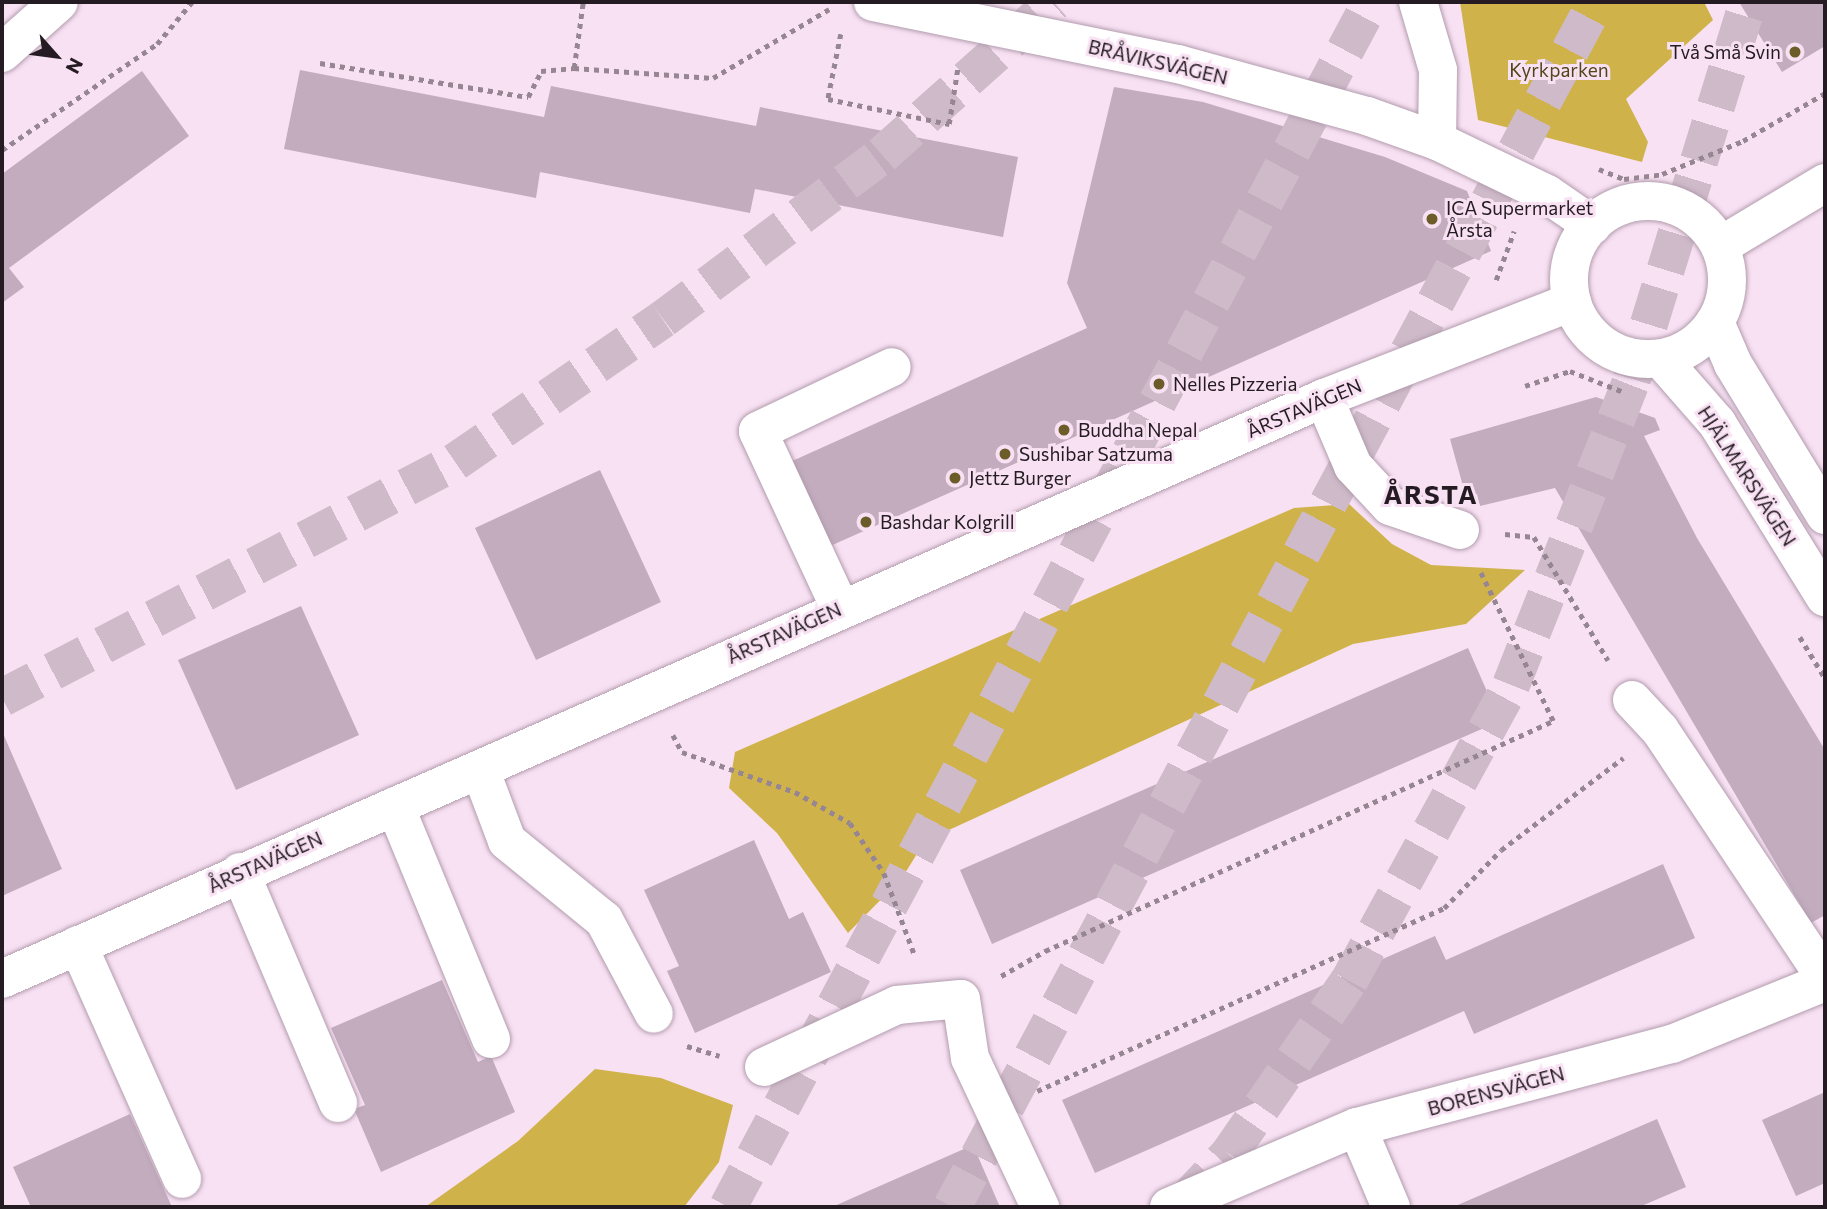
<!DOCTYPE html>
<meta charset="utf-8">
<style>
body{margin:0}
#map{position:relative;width:1827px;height:1209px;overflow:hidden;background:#f8e1f3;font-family:Commissioner,sans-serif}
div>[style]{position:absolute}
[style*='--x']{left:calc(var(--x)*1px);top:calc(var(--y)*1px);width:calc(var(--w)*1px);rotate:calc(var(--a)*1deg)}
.forest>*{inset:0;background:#d0b24a}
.building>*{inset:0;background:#c2acbe}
.highway-tunnel>*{height:38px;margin-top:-19px;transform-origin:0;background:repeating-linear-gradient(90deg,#cebac9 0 38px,transparent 0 57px)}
.path>*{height:4.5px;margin-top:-2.25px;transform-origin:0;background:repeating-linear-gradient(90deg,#968693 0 5px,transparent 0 10px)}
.roads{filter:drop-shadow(0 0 2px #b19cad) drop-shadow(0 0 2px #b19cad)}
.minor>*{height:38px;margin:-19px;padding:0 19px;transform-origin:19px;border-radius:19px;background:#fff}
.minor>.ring{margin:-19px;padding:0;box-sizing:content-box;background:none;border:38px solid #fff;border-radius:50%}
.dots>*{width:19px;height:19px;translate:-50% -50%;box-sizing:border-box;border:4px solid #f8e1f3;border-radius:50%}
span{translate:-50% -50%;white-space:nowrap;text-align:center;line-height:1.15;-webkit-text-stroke:6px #f8e1f3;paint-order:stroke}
.poi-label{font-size:19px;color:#241c22}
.right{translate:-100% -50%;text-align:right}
.left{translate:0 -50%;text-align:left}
.street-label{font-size:19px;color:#241c22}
.park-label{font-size:19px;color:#51451a}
.district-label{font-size:26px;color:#241c22;font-weight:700;letter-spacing:2px}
.frame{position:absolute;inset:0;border:4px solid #241c22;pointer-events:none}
.north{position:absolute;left:21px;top:21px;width:70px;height:70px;-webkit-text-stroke:5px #f8e1f3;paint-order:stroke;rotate:118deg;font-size:19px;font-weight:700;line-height:28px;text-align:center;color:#241c22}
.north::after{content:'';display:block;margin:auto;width:24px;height:32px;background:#241c22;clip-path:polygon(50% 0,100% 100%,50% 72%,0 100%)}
</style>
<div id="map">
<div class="forest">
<i style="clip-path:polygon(1460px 2px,1704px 2px,1713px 20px,1626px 99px,1648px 142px,1642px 162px,1478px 120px)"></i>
<i style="clip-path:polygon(1349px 504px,1392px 544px,1431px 565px,1525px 570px,1466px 624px,1353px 644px,925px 841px,902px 878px,848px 933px,777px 833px,729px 788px,735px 752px,1294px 508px)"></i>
<i style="clip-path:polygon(595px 1069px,661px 1078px,733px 1105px,719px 1162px,684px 1207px,425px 1207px,518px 1141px)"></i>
</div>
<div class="building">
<i style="clip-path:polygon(1739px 2px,1825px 2px,1825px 46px,1782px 72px)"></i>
<i style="clip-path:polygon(300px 70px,544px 117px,551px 86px,756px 126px,760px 107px,1018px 157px,1003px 237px,755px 189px,750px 213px,540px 172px,536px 198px,284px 149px)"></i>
<i style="clip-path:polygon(142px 71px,189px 136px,9px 268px,24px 287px,2px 303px,2px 174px)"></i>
<i style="clip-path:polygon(1114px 87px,1203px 102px,1385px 157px,1467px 191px,1491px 251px,828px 547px,790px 462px,1087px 328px,1067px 283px)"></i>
<i style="clip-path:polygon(1596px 397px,1655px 418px,1660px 430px,1644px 436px,1697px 538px,1825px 750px,1825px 915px,1811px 923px,1555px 488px,1480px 506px,1477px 494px,1466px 497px,1450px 439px)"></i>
<i style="clip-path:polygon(600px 470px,661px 602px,536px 660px,475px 528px)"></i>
<i style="clip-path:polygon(301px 606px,359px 735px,236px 790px,178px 660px)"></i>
<i style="clip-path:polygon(1468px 648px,1500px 721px,992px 944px,960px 870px)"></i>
<i style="clip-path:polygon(2px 731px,62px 869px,2px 896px)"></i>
<i style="clip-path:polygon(754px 840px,789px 919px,803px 912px,831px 972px,695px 1033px,667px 971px,679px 966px,644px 890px)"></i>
<i style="clip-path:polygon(1663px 864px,1695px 938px,1474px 1034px,1464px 1011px,1095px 1173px,1062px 1100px,1435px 936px,1446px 960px)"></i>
<i style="clip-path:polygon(442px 980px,478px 1062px,491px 1056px,515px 1112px,381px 1172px,354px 1109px,365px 1105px,331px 1028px)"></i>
<i style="clip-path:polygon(1825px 1092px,1825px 1183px,1796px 1196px,1762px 1120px)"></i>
<i style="clip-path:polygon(130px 1114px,172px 1207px,31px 1207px,13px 1167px)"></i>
<i style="clip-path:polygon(1657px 1119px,1686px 1187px,1639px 1207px,1453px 1207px)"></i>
<i style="clip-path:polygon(973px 1145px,1000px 1207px,832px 1207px)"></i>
</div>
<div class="highway-tunnel">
<i style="--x:2;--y:698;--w:511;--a:-27.52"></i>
<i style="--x:455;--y:462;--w:252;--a:-34.5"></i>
<i style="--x:663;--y:319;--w:274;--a:-36.8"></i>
<i style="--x:882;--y:155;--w:230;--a:-41.7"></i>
<i style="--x:1183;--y:1203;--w:67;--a:-46.8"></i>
<i style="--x:1229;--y:1154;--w:211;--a:-55.3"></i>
<i style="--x:1349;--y:981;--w:337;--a:-61.3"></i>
<i style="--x:1511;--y:685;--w:329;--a:-68.4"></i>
<i style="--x:1632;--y:379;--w:394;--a:-72.9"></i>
<i style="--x:728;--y:1207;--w:1366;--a:-61.92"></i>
<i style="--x:952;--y:1207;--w:1366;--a:-61.88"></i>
</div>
<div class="path">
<i style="--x:841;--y:34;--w:66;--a:101.3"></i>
<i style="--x:828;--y:99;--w:124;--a:11.7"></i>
<i style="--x:949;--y:124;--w:59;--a:-81.2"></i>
<i style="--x:320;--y:63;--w:211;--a:9.3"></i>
<i style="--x:528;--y:97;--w:29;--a:-63"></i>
<i style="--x:541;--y:71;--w:33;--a:-5"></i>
<i style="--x:574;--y:68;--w:139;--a:4.1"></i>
<i style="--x:713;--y:78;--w:135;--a:-30.7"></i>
<i style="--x:574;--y:68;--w:67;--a:-82.2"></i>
<i style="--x:2;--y:150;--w:188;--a:-34.4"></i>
<i style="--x:157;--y:44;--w:55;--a:-50.2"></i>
<i style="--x:1599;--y:169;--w:27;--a:22"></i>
<i style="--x:1624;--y:179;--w:38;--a:-7"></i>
<i style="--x:1662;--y:174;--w:87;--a:-22.2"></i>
<i style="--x:1743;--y:141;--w:95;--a:-30.3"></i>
<i style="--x:1496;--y:280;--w:52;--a:-69.8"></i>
<i style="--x:1525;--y:386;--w:47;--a:-18.4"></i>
<i style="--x:1570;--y:371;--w:58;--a:21.3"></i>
<i style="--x:1505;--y:534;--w:29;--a:6"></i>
<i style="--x:1534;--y:537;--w:144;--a:59"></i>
<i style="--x:1800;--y:637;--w:48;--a:58.6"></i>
<i style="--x:673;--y:735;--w:19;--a:62"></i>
<i style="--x:682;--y:752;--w:120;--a:19.5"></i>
<i style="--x:795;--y:792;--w:63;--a:29.4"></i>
<i style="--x:850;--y:823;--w:60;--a:55.8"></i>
<i style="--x:884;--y:873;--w:89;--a:69.5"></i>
<i style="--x:1001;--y:976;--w:51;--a:-29.6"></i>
<i style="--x:1045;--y:951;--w:558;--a:-24.36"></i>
<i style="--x:1553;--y:721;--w:167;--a:-116"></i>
<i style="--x:687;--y:1046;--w:34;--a:17"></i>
<i style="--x:1037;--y:1091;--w:446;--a:-24.2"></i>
<i style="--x:1444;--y:908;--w:81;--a:-45.5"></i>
<i style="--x:1501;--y:850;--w:153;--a:-37"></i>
</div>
<div class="roads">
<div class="minor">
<i style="--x:873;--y:2;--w:311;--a:11.5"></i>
<i style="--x:1178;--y:64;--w:196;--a:15.4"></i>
<i style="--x:1367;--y:116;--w:74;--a:19.7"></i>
<i style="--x:1437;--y:141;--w:122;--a:25.7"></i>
<i style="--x:1547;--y:194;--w:55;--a:34.6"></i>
<i style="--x:1418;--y:2;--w:71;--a:73.6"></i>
<i style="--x:1438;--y:70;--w:71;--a:90.8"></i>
<i style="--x:2;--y:53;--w:76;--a:-41.8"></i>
<i class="ring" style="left:1569px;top:201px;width:120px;height:120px"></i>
<i style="--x:1720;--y:246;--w:122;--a:-31"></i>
<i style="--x:1715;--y:322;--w:46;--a:66.8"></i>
<i style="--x:1733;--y:364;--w:177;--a:58.6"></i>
<i style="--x:1661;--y:359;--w:85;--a:48.8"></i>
<i style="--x:1717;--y:423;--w:205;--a:58.2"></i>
<i style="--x:1324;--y:398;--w:74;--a:66.9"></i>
<i style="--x:1353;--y:466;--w:54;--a:47.2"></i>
<i style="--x:1390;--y:506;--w:74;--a:18.9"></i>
<i style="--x:840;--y:608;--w:195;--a:-114.9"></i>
<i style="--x:758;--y:431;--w:148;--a:-25.5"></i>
<i style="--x:1632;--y:700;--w:41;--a:47"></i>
<i style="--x:1660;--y:730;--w:297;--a:56.3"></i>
<i style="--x:480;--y:769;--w:77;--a:69.4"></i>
<i style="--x:507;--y:841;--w:125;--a:39.2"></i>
<i style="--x:604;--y:920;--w:106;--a:62"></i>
<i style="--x:395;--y:806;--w:252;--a:67.6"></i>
<i style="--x:240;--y:872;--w:251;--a:67"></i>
<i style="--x:78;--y:945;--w:256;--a:66"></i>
<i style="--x:2;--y:979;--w:1444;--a:-23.72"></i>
<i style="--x:1324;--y:398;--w:266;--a:-21.2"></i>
<i style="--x:764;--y:1067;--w:147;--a:-25"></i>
<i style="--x:897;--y:1005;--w:64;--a:-5.4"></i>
<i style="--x:961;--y:999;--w:60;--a:81.3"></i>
<i style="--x:970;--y:1058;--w:165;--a:64.8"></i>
<i style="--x:1357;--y:1127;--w:87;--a:67"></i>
<i style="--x:1169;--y:1207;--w:204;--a:-23.1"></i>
<i style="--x:1357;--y:1127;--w:326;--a:-14.8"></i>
<i style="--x:1672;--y:1044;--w:165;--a:-22.1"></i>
</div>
</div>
<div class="dots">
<i style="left:1795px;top:52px;background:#6b5c29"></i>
<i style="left:1432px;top:219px;background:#6b5c29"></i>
<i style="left:1159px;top:384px;background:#6b5c29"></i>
<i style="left:1064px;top:430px;background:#6b5c29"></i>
<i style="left:1005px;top:454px;background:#6b5c29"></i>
<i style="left:955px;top:478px;background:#6b5c29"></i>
<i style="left:866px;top:522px;background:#6b5c29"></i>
</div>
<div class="poi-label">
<span class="right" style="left:1781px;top:52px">Två Små Svin</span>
<span class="left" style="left:1446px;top:219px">ICA Supermarket<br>Årsta</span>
<span class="left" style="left:1173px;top:384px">Nelles Pizzeria</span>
<span class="left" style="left:1078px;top:430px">Buddha Nepal</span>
<span class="left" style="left:1019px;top:454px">Sushibar Satzuma</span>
<span class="left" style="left:969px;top:478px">Jettz Burger</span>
<span class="left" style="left:880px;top:522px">Bashdar Kolgrill</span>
</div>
<div class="street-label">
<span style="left:1158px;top:62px;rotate:13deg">BRÅVIKSVÄGEN</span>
<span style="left:1304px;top:408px;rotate:-23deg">ÅRSTAVÄGEN</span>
<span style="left:1747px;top:476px;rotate:57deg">HJÄLMARSVÄGEN</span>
<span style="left:784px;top:633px;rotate:-24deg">ÅRSTAVÄGEN</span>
<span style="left:265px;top:862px;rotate:-24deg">ÅRSTAVÄGEN</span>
<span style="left:1496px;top:1091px;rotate:-15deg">BORENSVÄGEN</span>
</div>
<div class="park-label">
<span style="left:1559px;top:70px">Kyrkparken</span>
</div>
<div class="district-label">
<span style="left:1431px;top:494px">ÅRSTA</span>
</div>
<div class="frame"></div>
<div class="north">N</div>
</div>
